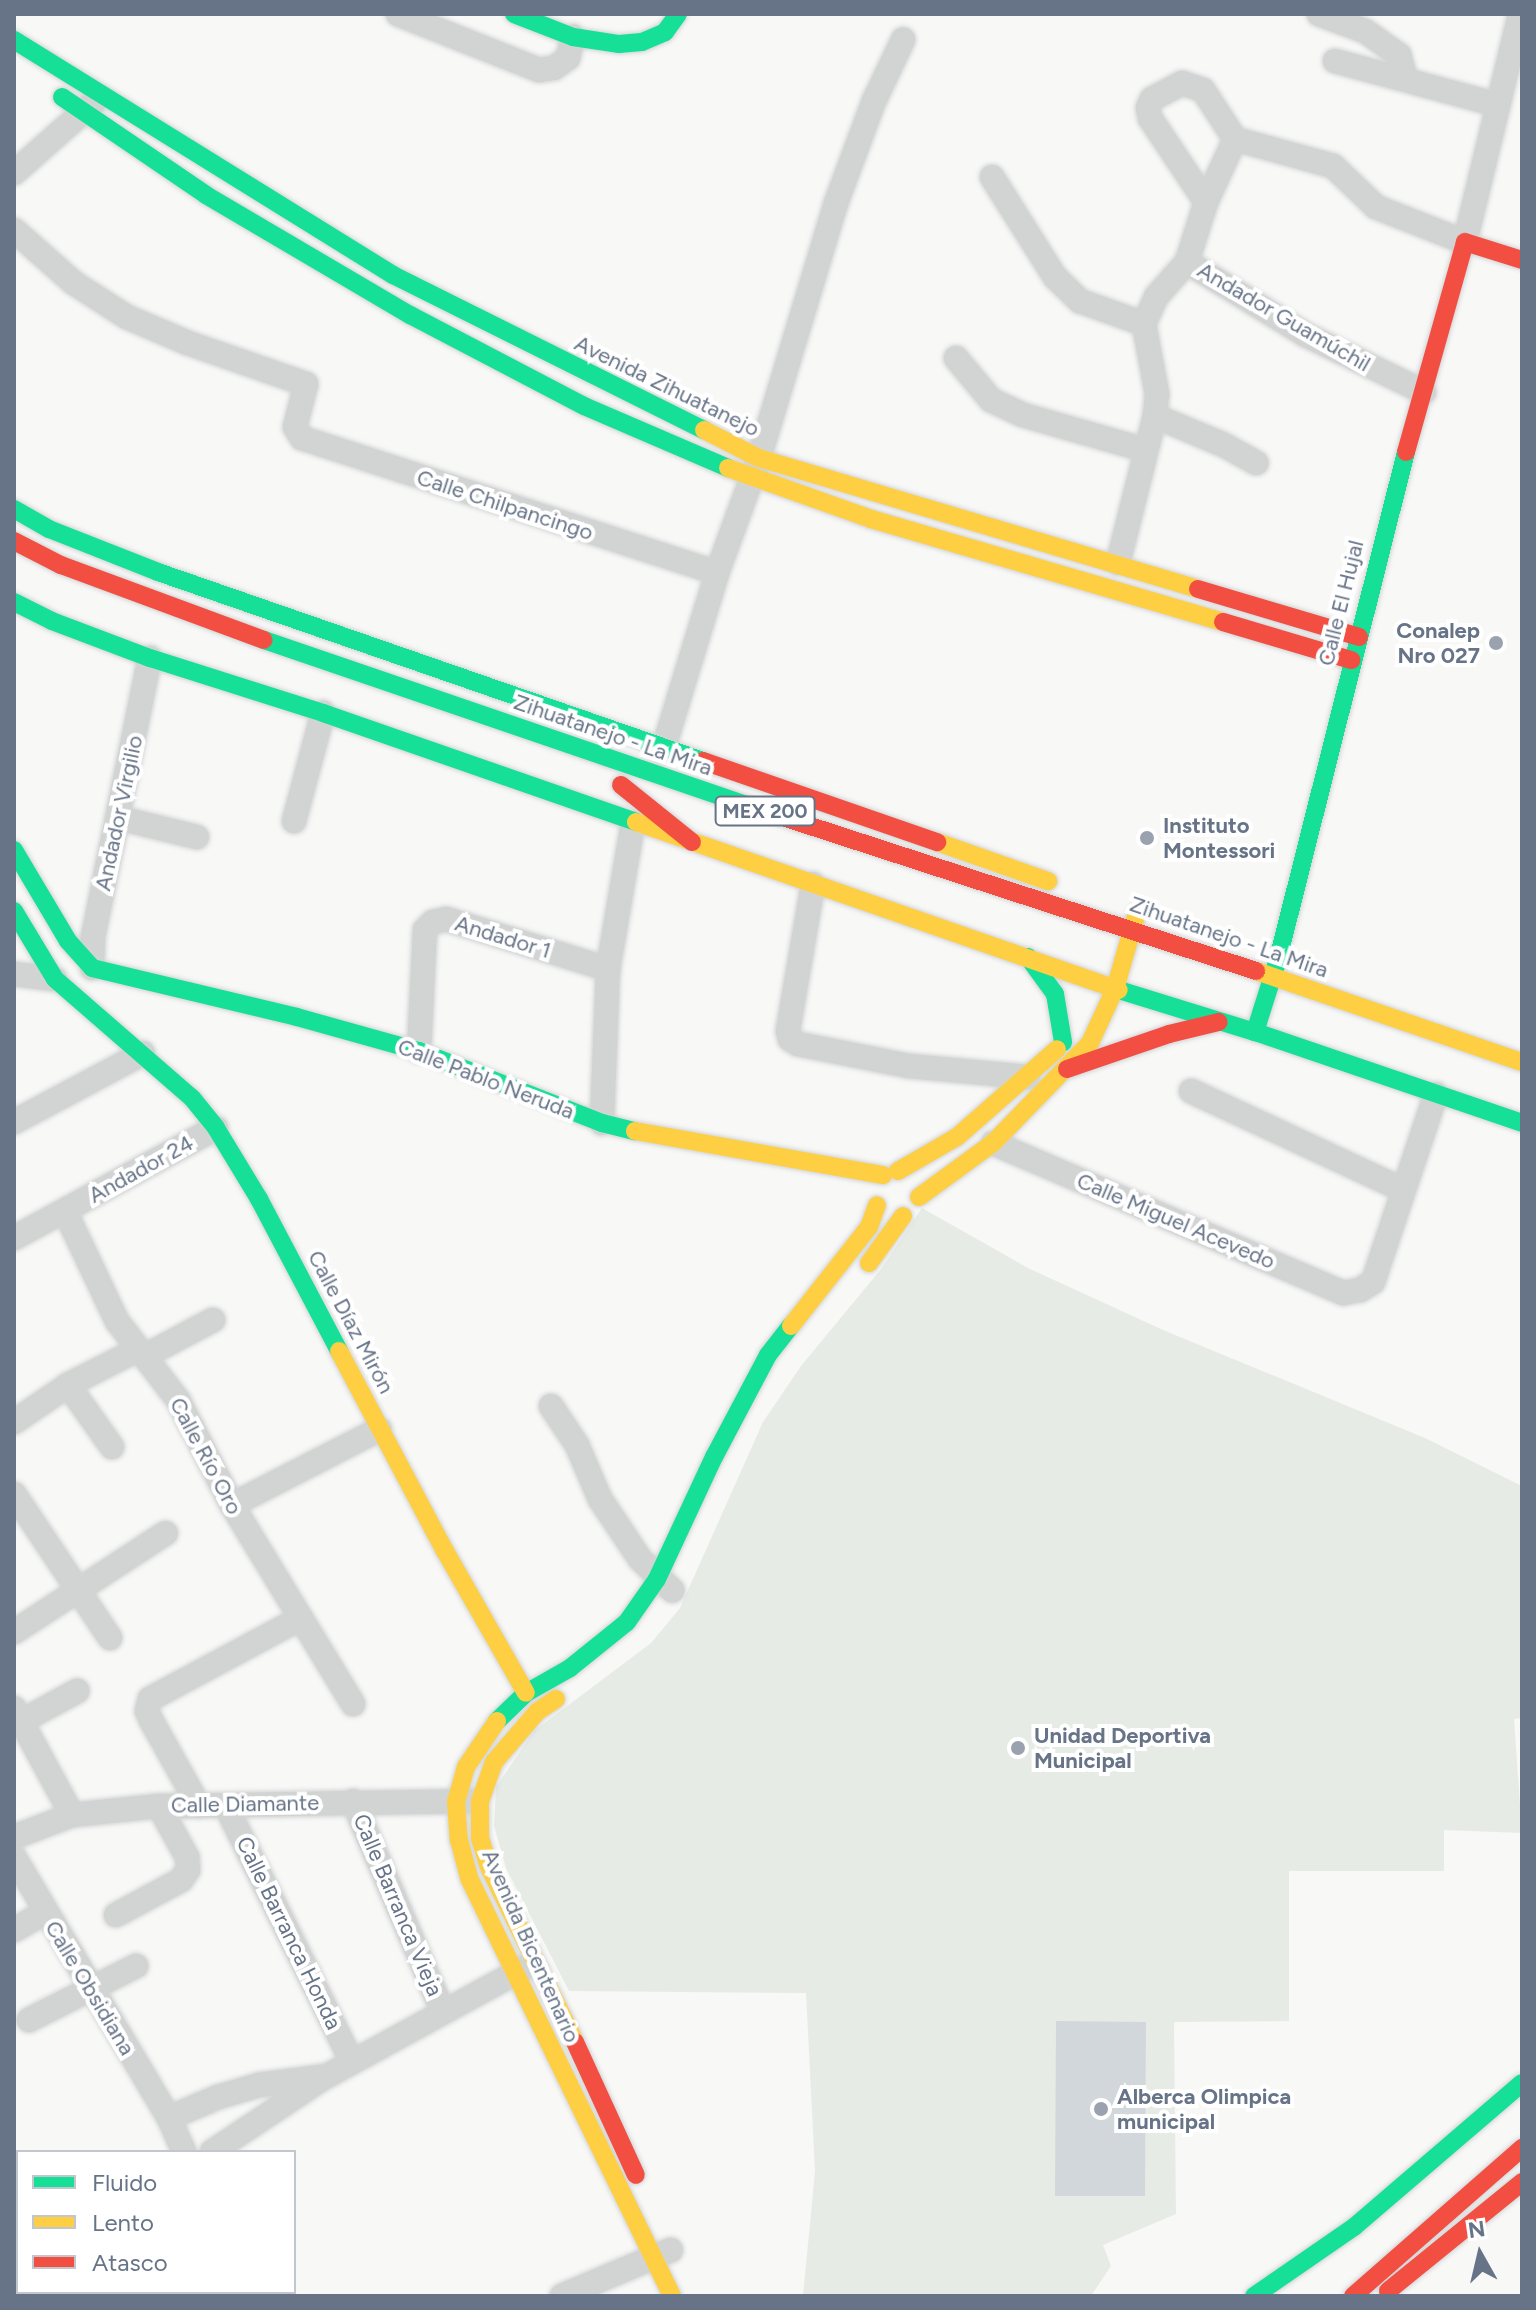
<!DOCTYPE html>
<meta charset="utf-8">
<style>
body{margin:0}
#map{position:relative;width:1536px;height:2310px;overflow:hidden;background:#f8f8f7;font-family:Figtree,sans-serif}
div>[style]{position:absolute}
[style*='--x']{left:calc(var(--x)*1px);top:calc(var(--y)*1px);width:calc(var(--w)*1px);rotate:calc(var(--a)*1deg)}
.green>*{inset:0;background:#e7ebe5}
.water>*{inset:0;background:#d2d7db}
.roads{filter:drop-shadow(0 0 2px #d3d5d6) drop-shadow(0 0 2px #d3d5d6)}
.street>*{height:24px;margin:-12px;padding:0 12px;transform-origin:12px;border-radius:12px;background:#d2d3d3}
.fast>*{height:18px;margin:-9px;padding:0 9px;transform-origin:9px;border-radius:9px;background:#16e098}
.slow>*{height:18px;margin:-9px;padding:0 9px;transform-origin:9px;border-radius:9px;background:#ffcf43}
.jam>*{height:18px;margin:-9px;padding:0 9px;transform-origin:9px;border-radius:9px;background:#f24e42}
.dots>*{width:22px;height:22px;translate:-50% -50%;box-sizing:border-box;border:4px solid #fff;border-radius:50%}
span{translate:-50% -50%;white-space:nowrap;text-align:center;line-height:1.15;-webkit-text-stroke:8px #fff;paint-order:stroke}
.shield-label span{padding:2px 6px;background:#fff;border:2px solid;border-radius:6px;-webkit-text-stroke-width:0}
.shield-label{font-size:20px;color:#677488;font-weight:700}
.street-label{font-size:22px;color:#677488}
.poi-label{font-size:22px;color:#677488;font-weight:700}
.right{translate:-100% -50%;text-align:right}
.left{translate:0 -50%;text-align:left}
.frame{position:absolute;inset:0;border:16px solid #677488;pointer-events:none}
.legend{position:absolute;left:16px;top:2150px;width:280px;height:144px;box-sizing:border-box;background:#fff;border:2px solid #c2c7cf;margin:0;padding:10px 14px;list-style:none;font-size:24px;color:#677488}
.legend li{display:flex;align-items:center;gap:16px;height:40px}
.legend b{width:40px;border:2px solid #c2c7cf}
.north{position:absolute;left:1440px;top:2214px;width:80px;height:80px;-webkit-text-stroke:6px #fff;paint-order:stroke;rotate:352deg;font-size:22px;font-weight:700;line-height:32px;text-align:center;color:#677488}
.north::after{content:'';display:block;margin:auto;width:28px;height:36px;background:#677488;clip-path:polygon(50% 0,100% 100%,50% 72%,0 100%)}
</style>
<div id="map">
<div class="green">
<i style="clip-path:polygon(922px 1208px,1028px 1268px,1163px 1330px,1425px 1438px,1522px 1486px,1522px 1718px,1514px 1719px,1522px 1833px,1444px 1830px,1444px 1871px,1289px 1871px,1289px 2021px,1174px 2022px,1176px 2214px,1103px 2245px,1111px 2266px,1091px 2296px,803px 2296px,815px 2171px,806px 1993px,569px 1991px,506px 1868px,494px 1826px,496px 1787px,534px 1731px,651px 1643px,680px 1608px,763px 1422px,801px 1366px,881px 1269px)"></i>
</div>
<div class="water">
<i style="clip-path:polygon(1056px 2021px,1146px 2022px,1145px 2196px,1055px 2196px)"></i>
</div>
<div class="roads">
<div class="street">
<i style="--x:398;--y:14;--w:152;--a:21.7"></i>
<i style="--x:539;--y:70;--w:15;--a:-8"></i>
<i style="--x:554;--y:68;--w:17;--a:-36"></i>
<i style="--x:568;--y:58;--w:22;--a:-77"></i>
<i style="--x:1319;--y:14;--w:49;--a:20.3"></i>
<i style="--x:1365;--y:31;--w:42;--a:35.2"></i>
<i style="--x:1399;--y:55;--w:25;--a:74"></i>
<i style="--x:1335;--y:61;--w:169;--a:15.1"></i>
<i style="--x:14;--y:173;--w:106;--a:-41.5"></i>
<i style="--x:992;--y:177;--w:118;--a:57.8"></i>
<i style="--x:1055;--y:277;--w:35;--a:44"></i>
<i style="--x:1080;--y:301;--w:68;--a:19.8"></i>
<i style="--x:1206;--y:202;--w:101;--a:-123.7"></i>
<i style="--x:1150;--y:118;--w:10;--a:-101"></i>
<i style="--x:1148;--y:108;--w:10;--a:-66"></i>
<i style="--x:1152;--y:99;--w:34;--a:-28"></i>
<i style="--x:1182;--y:83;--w:22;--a:18"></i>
<i style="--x:1203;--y:90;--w:59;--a:56.9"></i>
<i style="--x:1235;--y:139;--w:102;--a:15.4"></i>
<i style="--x:1333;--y:166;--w:59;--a:43.6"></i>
<i style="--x:1376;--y:207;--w:96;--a:21.5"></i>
<i style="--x:1465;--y:242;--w:235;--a:-76.4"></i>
<i style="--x:14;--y:230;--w:80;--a:41.5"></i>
<i style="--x:74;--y:283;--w:63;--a:32.7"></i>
<i style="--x:127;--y:317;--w:66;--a:23.1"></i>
<i style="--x:188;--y:343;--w:125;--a:19.2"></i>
<i style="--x:306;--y:384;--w:44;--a:104.3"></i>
<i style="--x:295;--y:427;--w:13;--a:58"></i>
<i style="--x:302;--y:438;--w:436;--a:18"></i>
<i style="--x:1187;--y:262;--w:140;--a:31.5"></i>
<i style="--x:1306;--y:335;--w:131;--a:25.8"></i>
<i style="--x:956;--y:358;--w:55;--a:50.2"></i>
<i style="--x:991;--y:400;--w:35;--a:25"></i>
<i style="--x:1023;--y:415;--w:127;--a:16"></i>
<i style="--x:1155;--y:416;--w:75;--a:22.8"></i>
<i style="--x:1224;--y:445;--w:37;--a:29"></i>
<i style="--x:1118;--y:563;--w:152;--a:-75.9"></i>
<i style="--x:1155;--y:416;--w:22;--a:-85"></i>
<i style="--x:1157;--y:394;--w:71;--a:-100.5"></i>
<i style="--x:1144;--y:324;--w:30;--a:-66"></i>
<i style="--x:1156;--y:297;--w:47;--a:-48.5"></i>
<i style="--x:1187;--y:262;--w:63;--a:-72.4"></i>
<i style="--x:1206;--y:202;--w:69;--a:-65.3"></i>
<i style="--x:663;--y:750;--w:185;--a:-73"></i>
<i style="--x:717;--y:573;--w:122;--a:-69.9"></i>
<i style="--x:759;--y:458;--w:266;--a:-73.2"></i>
<i style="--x:836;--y:203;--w:109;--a:-69.6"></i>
<i style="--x:874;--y:101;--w:68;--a:-64.6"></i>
<i style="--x:119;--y:818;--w:80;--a:13.7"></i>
<i style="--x:294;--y:821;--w:112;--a:-75"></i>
<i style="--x:813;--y:884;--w:149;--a:99.7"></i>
<i style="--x:788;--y:1031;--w:8;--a:76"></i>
<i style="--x:790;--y:1039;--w:9;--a:32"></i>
<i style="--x:798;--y:1044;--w:113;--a:11.2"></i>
<i style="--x:909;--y:1066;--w:119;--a:5.3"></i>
<i style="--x:92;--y:968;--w:31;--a:-88"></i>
<i style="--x:93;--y:937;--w:285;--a:-78.5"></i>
<i style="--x:14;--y:974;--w:41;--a:7"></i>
<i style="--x:419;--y:1051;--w:121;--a:-87.2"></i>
<i style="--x:425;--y:930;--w:11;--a:-45"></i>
<i style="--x:433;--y:922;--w:13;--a:-13"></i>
<i style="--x:446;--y:919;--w:170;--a:17.2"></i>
<i style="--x:1191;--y:1091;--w:234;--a:25"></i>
<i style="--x:14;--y:1122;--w:146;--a:-28.1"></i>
<i style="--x:602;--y:1123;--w:154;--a:-87.8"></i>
<i style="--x:608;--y:969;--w:148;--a:-80.3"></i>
<i style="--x:993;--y:1143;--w:381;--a:23.2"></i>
<i style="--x:1343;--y:1293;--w:17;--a:-10"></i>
<i style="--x:1360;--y:1290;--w:15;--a:-32"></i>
<i style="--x:1373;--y:1282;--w:198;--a:-71.5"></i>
<i style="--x:65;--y:1211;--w:122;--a:64.7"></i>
<i style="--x:117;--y:1321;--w:100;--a:52.3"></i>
<i style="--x:178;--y:1400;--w:118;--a:62.8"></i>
<i style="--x:232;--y:1505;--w:233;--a:58.7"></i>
<i style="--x:14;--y:1238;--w:230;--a:-28.6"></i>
<i style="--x:145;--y:1356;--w:77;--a:-27.9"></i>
<i style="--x:68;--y:1385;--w:76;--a:54.6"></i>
<i style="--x:551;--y:1406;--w:47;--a:56.3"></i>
<i style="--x:577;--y:1445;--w:59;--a:66.9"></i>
<i style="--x:600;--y:1499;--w:72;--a:56.3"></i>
<i style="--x:640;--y:1559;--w:45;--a:44.1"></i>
<i style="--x:14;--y:1422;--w:65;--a:-34.4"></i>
<i style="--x:68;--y:1385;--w:77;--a:-26.9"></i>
<i style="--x:14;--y:1494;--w:173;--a:56.3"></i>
<i style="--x:232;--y:1505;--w:166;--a:-27.2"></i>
<i style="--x:14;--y:1632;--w:181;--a:-33.1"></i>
<i style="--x:14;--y:1708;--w:122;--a:61.5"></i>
<i style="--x:22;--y:1721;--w:63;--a:-28.6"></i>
<i style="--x:353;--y:1801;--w:227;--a:66.9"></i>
<i style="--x:199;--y:1806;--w:98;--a:-119.2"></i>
<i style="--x:151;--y:1720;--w:10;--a:-114"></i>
<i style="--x:147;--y:1711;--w:12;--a:-76"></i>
<i style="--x:150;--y:1699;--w:171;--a:-28.2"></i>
<i style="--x:226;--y:1806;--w:283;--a:63.8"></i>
<i style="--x:14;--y:1837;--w:62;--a:-20.8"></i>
<i style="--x:72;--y:1815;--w:87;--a:-5.9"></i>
<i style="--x:159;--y:1806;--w:311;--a:-0.9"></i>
<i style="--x:14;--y:1857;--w:304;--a:59.3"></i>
<i style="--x:169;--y:2118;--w:37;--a:66"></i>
<i style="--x:116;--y:1915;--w:74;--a:-28.3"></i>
<i style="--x:181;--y:1880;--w:12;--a:-55"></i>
<i style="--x:188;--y:1870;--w:13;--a:-94"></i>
<i style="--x:187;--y:1857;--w:58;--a:-118.8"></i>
<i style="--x:14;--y:1930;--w:34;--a:-30"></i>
<i style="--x:29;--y:2020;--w:120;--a:-26.8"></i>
<i style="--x:169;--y:2118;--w:53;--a:-23.2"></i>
<i style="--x:218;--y:2097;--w:43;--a:-16.3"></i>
<i style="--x:259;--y:2085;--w:69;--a:-7.5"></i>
<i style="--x:327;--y:2076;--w:229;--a:-28.7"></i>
<i style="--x:212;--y:2152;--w:133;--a:-33.7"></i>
<i style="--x:14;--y:2191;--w:10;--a:66"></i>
<i style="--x:14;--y:2266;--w:4;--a:-27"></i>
<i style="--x:247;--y:2292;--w:4;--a:63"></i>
<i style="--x:145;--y:2296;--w:8;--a:-30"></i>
<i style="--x:562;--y:2296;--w:118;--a:-22.9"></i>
</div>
<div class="fast">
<i style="--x:514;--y:14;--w:63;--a:21.3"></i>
<i style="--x:573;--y:37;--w:47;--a:8.7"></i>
<i style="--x:619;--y:44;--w:23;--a:-5"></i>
<i style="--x:642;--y:42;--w:25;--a:-23"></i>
<i style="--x:665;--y:32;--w:22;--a:-54"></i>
<i style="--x:14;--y:40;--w:446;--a:31.8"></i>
<i style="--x:393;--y:275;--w:347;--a:26.5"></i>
<i style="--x:62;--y:97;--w:174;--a:34.2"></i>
<i style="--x:206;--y:195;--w:237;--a:30.5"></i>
<i style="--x:410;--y:315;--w:196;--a:27.6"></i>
<i style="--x:584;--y:406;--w:157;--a:23.3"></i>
<i style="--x:14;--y:509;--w:40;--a:29.7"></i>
<i style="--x:49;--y:529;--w:117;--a:21.5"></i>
<i style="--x:158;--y:572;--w:577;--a:19.13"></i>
<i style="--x:14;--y:602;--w:42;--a:26.6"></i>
<i style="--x:52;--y:621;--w:105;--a:20.7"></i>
<i style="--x:150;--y:658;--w:182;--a:17.6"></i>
<i style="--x:323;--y:713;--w:331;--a:19.2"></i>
<i style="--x:264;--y:640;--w:519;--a:18.89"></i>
<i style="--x:14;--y:850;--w:106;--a:59.3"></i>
<i style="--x:68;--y:941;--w:36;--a:48"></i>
<i style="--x:92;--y:968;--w:211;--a:13.4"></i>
<i style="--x:297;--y:1017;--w:127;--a:15.6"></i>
<i style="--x:419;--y:1051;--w:197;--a:21.5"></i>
<i style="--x:602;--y:1123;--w:34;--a:14"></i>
<i style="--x:14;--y:911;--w:79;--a:58.9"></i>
<i style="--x:55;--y:979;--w:181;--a:41"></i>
<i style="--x:192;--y:1098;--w:38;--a:51"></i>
<i style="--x:216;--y:1128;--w:83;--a:58.8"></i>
<i style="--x:259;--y:1199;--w:172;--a:62.2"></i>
<i style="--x:1028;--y:957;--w:46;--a:53.9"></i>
<i style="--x:1055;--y:994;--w:49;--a:80.5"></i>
<i style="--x:1119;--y:990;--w:142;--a:17.2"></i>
<i style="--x:1255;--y:1032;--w:282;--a:18.8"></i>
<i style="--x:1255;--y:1032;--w:77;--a:-72.5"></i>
<i style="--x:1278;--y:959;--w:523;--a:-75.83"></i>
<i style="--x:497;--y:1721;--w:40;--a:-44"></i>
<i style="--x:526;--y:1693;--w:51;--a:-29.6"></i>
<i style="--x:570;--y:1668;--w:73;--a:-38.9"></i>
<i style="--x:627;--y:1622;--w:52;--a:-55.1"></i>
<i style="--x:657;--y:1579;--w:135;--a:-65"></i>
<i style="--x:714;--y:1457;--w:115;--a:-62.1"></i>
<i style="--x:768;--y:1355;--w:37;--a:-52"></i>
<i style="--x:1254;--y:2296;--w:121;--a:-34.6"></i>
<i style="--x:1354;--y:2227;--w:221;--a:-40.6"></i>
</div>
<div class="slow">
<i style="--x:704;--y:430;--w:62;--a:27"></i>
<i style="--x:759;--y:458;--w:458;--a:16.6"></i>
<i style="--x:728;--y:468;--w:152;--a:19.6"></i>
<i style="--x:871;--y:519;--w:367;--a:16.3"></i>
<i style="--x:636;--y:822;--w:511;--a:19.18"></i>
<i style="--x:937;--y:842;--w:118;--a:19.4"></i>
<i style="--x:1256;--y:971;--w:281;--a:18.9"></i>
<i style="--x:635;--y:1131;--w:252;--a:10.1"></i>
<i style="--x:898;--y:1171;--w:68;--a:-30"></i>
<i style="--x:957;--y:1137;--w:133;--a:-41.3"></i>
<i style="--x:919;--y:1197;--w:92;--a:-36.1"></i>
<i style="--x:993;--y:1143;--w:139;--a:-45.9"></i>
<i style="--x:1090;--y:1043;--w:60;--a:-65.2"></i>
<i style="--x:1115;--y:989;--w:79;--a:-73.9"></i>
<i style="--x:869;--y:1263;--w:58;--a:-54.1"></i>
<i style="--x:791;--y:1326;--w:126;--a:-51.8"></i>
<i style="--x:869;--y:1227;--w:23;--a:-70"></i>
<i style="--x:339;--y:1351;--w:226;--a:62.1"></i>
<i style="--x:445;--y:1551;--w:163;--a:60.3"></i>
<i style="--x:556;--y:1699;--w:23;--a:146"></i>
<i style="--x:537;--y:1712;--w:66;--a:130.7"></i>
<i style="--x:494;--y:1762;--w:41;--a:109.7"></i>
<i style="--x:480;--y:1801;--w:37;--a:90"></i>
<i style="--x:480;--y:1838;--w:30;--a:73"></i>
<i style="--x:489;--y:1867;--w:195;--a:63.8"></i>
<i style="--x:497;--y:1721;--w:55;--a:124"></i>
<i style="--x:466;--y:1767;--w:35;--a:106"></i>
<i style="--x:456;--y:1801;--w:39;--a:86"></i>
<i style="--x:459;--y:1840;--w:39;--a:75"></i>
<i style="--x:469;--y:1878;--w:465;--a:64.1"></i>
</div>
<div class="jam">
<i style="--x:1406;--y:452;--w:218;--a:-74.3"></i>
<i style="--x:1465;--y:242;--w:60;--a:17.5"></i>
<i style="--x:14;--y:541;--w:53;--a:27.1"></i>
<i style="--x:61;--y:565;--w:216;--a:20.3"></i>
<i style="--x:1198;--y:589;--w:168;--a:16.6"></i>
<i style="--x:1223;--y:622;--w:134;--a:16.5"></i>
<i style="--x:703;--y:761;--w:248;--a:19.1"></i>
<i style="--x:621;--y:785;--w:91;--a:38.8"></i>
<i style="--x:755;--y:808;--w:527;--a:18.02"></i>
<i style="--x:1067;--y:1069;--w:108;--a:-18.9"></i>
<i style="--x:1169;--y:1034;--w:51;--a:-13.5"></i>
<i style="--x:575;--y:2042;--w:146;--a:65.4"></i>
<i style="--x:1388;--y:2291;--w:173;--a:-39.1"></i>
<i style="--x:1353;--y:2296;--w:225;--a:-41.2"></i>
</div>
</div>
<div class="dots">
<i style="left:1496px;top:643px;background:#9aa2af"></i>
<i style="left:1147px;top:838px;background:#9aa2af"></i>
<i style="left:1018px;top:1748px;background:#9aa2af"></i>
<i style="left:1101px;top:2109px;background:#9aa2af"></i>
</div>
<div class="shield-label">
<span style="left:765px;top:811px">MEX 200</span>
</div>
<div class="street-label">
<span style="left:1284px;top:317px;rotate:30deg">Andador Guamúchil</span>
<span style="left:667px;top:386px;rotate:26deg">Avenida Zihuatanejo</span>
<span style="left:505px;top:505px;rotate:18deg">Calle Chilpancingo</span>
<span style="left:1341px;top:603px;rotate:-76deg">Calle El Hujal</span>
<span style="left:613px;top:735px;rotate:19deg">Zihuatanejo - La Mira</span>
<span style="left:119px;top:813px;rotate:-78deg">Andador Virgilio</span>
<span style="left:503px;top:937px;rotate:17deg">Andador 1</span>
<span style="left:1229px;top:937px;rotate:19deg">Zihuatanejo - La Mira</span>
<span style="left:486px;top:1079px;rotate:21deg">Calle Pablo Neruda</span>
<span style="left:141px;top:1169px;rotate:-29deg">Andador 24</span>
<span style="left:1176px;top:1221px;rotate:23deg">Calle Miguel Acevedo</span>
<span style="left:351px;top:1322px;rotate:62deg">Calle Díaz Mirón</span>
<span style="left:206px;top:1456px;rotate:62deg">Calle Río Oro</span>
<span style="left:245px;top:1804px;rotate:-1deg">Calle Diamante</span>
<span style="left:398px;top:1905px;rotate:67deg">Calle Barranca Vieja</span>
<span style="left:289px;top:1933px;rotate:64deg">Calle Barranca Honda</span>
<span style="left:531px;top:1946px;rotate:66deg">Avenida Bicentenario</span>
<span style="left:90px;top:1988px;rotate:59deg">Calle Obsidiana</span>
</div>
<div class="poi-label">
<span class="right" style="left:1480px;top:643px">Conalep<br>Nro 027</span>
<span class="left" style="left:1163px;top:838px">Instituto<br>Montessori</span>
<span class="left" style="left:1034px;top:1748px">Unidad Deportiva<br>Municipal</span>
<span class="left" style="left:1117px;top:2109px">Alberca Olimpica<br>municipal</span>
</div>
<div class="frame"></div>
<ul class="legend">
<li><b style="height:10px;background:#16e098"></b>Fluido</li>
<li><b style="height:10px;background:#ffcf43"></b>Lento</li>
<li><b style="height:10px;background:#f24e42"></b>Atasco</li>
</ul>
<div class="north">N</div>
</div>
